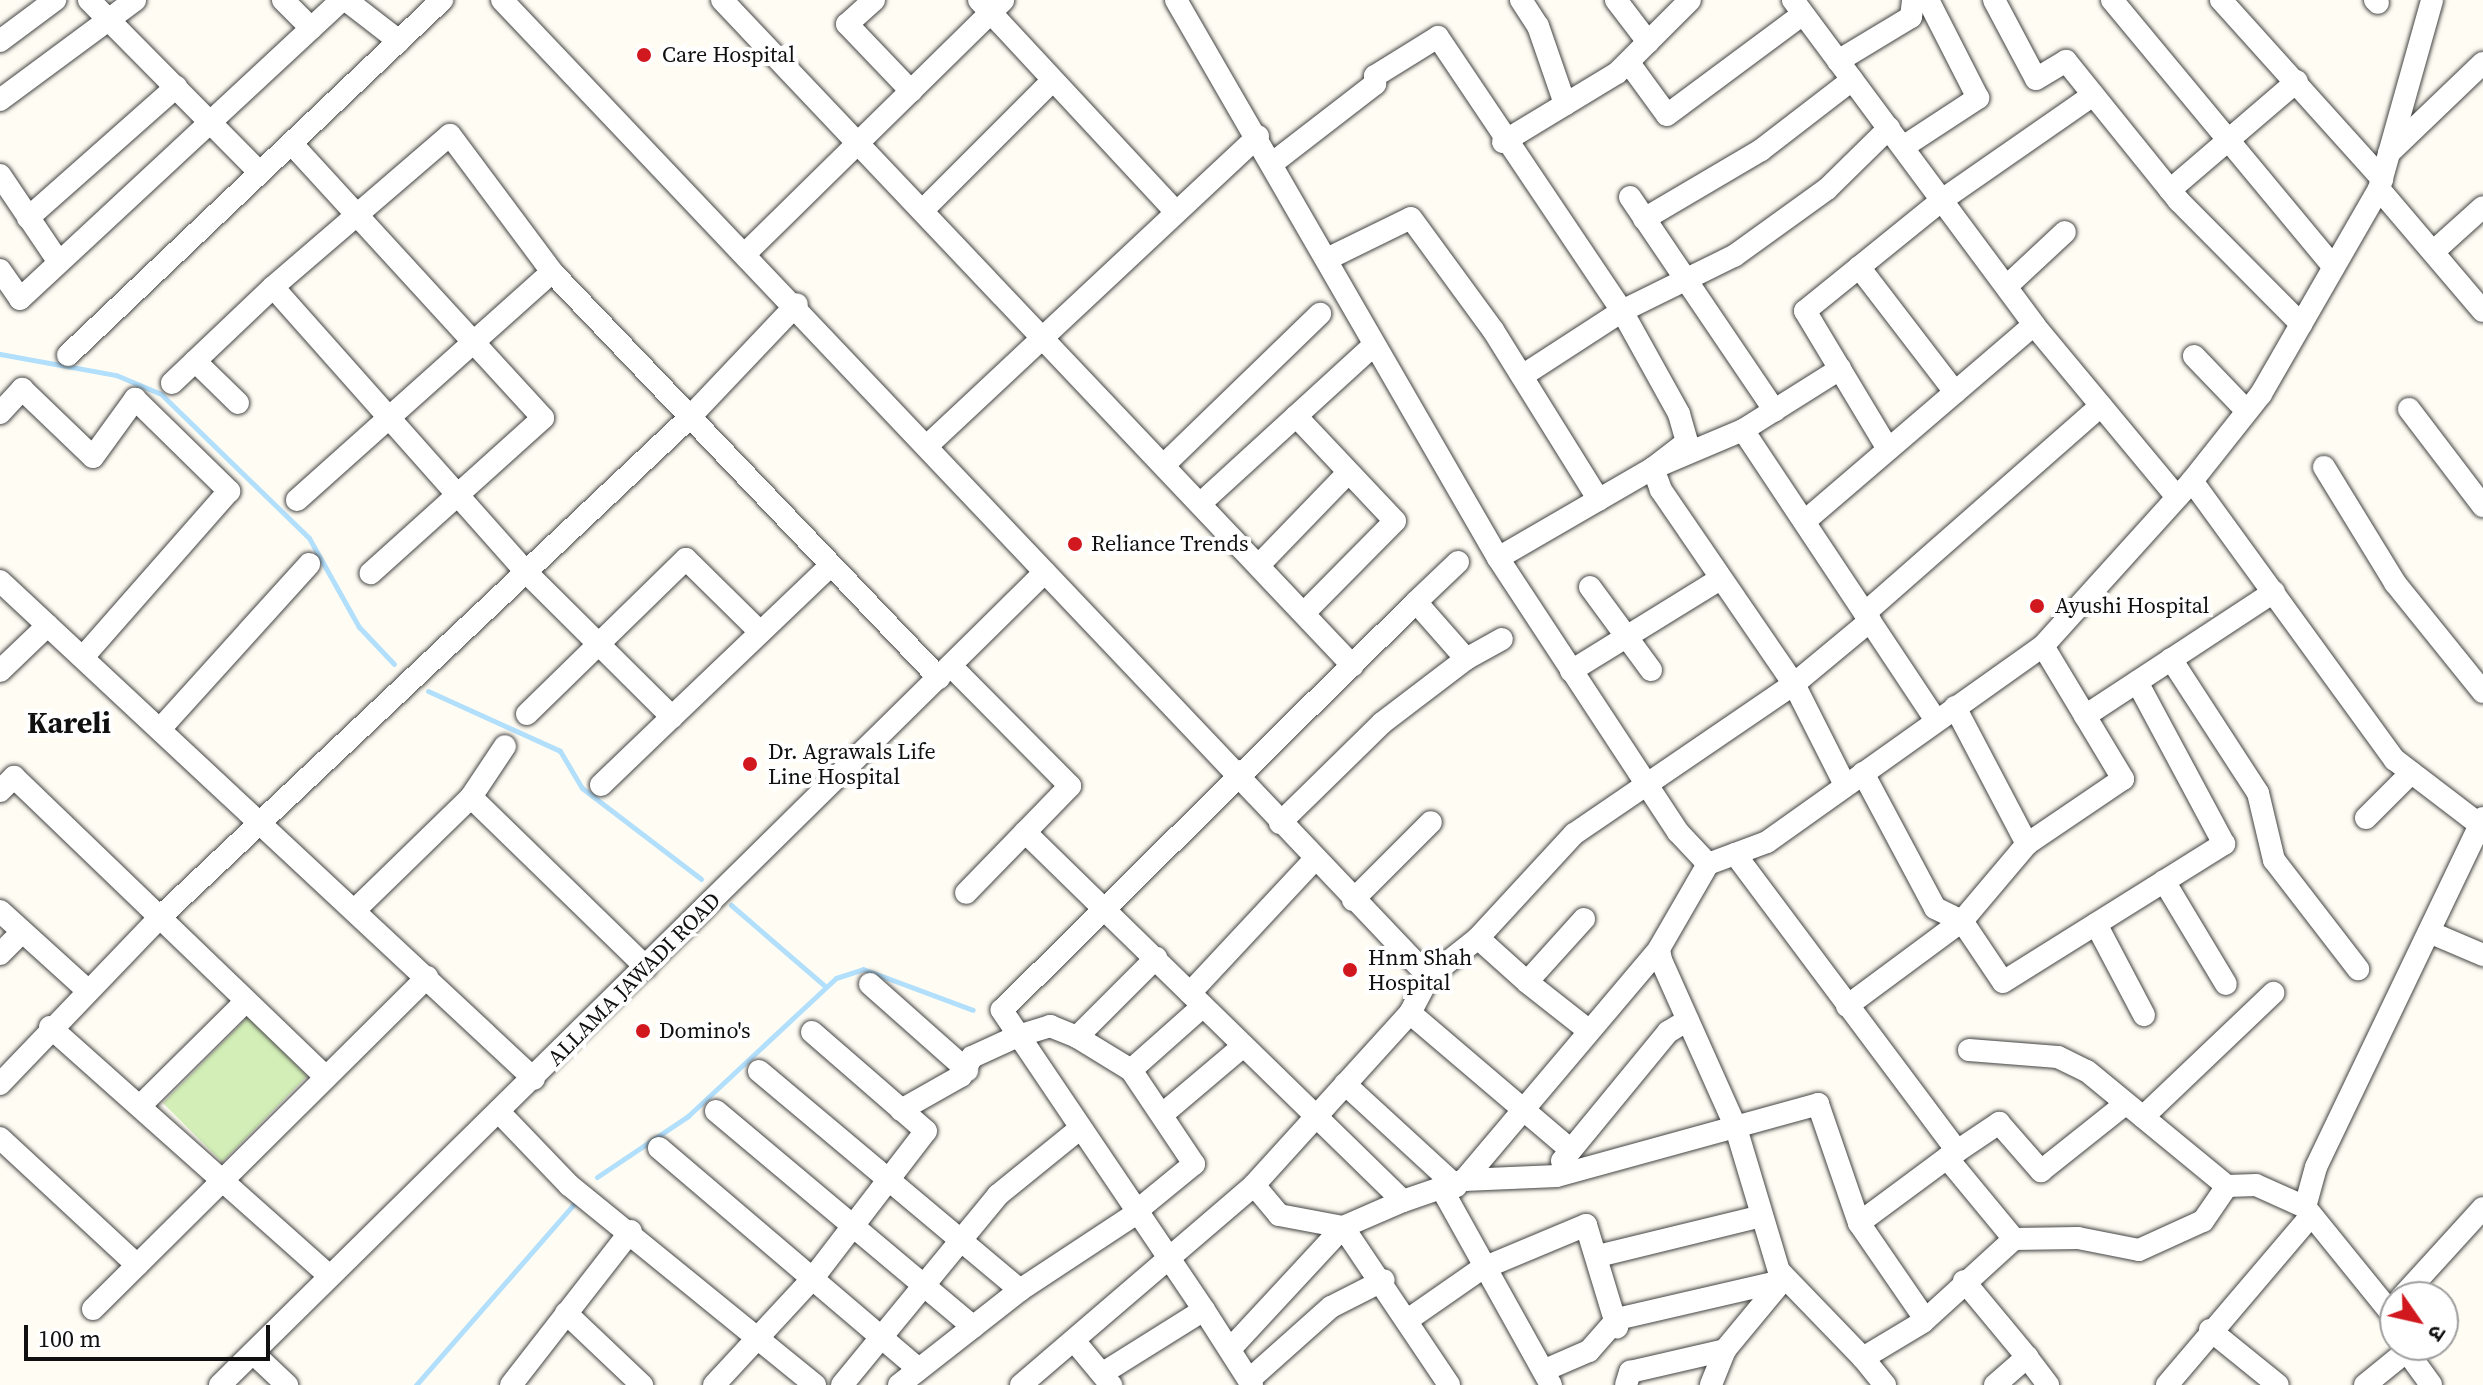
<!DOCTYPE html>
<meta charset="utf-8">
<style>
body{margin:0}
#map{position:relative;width:2483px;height:1385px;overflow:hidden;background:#fffdf3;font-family:"Source Serif 4","Noto Sans Devanagari",serif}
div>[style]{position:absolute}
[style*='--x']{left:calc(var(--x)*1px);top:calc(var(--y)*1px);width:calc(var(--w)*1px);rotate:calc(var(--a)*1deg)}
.green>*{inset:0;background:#d3efb7}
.stream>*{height:5px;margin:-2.5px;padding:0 2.5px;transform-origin:2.5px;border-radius:2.5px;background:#b2dffc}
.roads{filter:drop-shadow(0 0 2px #434343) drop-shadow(0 0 2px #434343)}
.minor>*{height:22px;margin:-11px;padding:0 11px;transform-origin:11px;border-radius:11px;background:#fff}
.dots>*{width:22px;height:22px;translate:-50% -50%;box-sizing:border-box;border:4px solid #fff;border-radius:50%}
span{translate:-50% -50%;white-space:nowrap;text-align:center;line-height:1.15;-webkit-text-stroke:8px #fff;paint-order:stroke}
.poi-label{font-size:22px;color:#101010}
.left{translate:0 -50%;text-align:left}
.street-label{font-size:22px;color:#101010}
.district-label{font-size:30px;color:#101010;font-weight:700}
.north{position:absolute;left:2379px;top:1281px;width:80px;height:80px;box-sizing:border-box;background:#fff;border:2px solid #9f9f9f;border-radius:50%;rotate:124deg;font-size:22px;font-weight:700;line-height:32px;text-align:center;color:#101010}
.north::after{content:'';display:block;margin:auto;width:28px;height:36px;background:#d0181e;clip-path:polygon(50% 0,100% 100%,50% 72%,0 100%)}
.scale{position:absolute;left:24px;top:1325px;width:246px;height:36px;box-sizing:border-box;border:4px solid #101010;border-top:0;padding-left:10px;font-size:24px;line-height:28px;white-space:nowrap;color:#101010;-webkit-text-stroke:6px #fff;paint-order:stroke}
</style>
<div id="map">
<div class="green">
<i style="clip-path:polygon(248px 1017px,307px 1076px,222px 1162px,163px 1103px)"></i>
</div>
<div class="stream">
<i style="--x:0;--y:354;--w:118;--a:10.3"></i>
<i style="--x:116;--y:375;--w:49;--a:22.9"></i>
<i style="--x:161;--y:394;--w:206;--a:44.2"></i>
<i style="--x:309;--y:538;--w:102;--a:60.7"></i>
<i style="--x:359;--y:627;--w:51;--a:46.6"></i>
<i style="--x:428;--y:691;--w:145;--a:24.4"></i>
<i style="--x:560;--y:751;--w:43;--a:59.3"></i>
<i style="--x:582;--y:788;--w:150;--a:37.4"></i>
<i style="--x:731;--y:905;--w:125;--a:40.8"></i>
<i style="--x:597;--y:1177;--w:110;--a:-33.8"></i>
<i style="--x:688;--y:1116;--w:202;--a:-43"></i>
<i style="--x:836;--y:978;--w:28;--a:-18"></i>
<i style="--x:863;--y:969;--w:117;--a:20.4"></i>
<i style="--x:416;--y:1385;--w:247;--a:-48.9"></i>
</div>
<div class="roads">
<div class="minor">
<i style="--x:89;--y:0;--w:243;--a:45.3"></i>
<i style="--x:283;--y:0;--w:40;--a:45"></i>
<i style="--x:346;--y:0;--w:67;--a:37.7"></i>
<i style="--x:502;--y:0;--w:1347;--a:46.5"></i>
<i style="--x:1429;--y:977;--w:63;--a:-38.5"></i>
<i style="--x:1478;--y:938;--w:142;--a:-47.3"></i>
<i style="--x:1574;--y:834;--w:266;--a:-34.3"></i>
<i style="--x:1794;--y:684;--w:99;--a:-39.7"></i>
<i style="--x:722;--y:0;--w:917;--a:46.55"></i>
<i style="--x:874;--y:0;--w:36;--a:138"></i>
<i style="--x:847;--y:24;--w:93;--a:46.3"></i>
<i style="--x:979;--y:0;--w:288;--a:47.1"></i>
<i style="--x:1176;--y:0;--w:644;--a:60.01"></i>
<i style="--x:1498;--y:558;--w:328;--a:56.7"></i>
<i style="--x:1678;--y:832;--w:44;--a:46.8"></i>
<i style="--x:1708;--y:864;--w:63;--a:-20.4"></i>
<i style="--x:1767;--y:842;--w:339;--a:-35.4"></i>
<i style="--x:2043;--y:646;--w:222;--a:-47.9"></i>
<i style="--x:2192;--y:481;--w:111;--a:-51.6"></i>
<i style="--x:2261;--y:394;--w:237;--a:-60.1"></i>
<i style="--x:2379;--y:189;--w:196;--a:-74.3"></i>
<i style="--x:1521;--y:0;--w:31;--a:57"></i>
<i style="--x:1538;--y:26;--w:83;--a:70.9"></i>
<i style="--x:1616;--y:0;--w:53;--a:52.7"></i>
<i style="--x:1793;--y:0;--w:405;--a:53.4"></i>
<i style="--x:2034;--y:325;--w:224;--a:50.3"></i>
<i style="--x:1994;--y:0;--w:89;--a:62"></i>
<i style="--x:2036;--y:79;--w:35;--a:-31"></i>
<i style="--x:2066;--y:61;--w:179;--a:51.1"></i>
<i style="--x:2178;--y:200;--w:175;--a:45.2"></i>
<i style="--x:2112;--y:0;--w:347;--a:50.3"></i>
<i style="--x:2221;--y:0;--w:241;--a:48"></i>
<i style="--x:2375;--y:0;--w:4;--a:45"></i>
<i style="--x:0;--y:41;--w:69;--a:-36.7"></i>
<i style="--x:1838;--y:61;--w:85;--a:-31.1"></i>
<i style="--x:1911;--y:17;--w:17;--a:-83"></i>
<i style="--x:1629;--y:63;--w:64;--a:53.8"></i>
<i style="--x:1667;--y:115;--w:169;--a:-36.6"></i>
<i style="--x:0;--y:100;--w:168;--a:-36.5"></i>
<i style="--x:1503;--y:142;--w:133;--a:-31.2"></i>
<i style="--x:1617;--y:73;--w:103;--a:-45"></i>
<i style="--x:291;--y:143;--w:373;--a:47.5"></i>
<i style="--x:543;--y:418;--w:232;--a:138"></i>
<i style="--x:1903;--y:147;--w:90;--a:-33.2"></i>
<i style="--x:1978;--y:98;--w:110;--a:-117"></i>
<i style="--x:2389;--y:153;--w:130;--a:-43.8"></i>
<i style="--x:1274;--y:162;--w:128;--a:-37.7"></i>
<i style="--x:1375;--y:84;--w:8;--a:-90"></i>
<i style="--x:1375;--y:76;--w:74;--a:-31.8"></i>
<i style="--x:1438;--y:37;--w:330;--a:56.1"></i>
<i style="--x:1622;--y:311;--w:118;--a:61"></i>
<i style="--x:1679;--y:414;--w:29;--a:74"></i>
<i style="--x:1687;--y:442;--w:43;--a:142.6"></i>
<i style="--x:1653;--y:468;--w:23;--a:70"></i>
<i style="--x:1661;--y:490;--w:235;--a:55.6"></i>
<i style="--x:1794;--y:684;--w:113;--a:63.2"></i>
<i style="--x:0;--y:175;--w:104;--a:56"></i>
<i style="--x:2379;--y:189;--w:160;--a:49.6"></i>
<i style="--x:2170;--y:190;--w:167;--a:-40.6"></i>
<i style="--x:1630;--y:197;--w:258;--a:55.9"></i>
<i style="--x:923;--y:210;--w:182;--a:-45"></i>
<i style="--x:28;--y:218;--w:198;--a:-41.5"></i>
<i style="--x:1644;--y:219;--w:136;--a:-30.5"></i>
<i style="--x:1761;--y:150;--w:115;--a:-37.6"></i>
<i style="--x:747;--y:252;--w:359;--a:-44.5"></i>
<i style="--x:2433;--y:252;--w:67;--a:-42"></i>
<i style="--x:1327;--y:259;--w:93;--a:-26"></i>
<i style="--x:1411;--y:218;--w:139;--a:53.8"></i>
<i style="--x:1493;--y:330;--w:200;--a:58.1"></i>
<i style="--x:1859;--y:267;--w:158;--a:52.5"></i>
<i style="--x:0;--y:270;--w:35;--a:55"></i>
<i style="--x:20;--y:299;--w:439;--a:-42.9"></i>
<i style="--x:2007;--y:286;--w:79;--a:-43"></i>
<i style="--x:273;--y:287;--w:233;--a:-40.7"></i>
<i style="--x:450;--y:135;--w:171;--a:53.3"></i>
<i style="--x:552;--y:272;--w:561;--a:46.37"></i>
<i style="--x:68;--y:355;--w:516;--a:-43.51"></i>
<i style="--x:2194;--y:356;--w:76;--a:46.1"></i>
<i style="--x:195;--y:361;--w:60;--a:44.3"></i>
<i style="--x:1522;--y:376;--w:119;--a:-33"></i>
<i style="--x:1622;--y:311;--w:125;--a:-26.2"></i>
<i style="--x:1734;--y:256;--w:115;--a:-35.8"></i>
<i style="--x:1827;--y:189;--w:87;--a:-44.5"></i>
<i style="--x:172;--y:383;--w:139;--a:-43.5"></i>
<i style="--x:273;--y:287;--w:381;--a:48.4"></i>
<i style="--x:526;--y:572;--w:206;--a:44.8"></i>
<i style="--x:672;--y:717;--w:217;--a:-43.7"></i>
<i style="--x:2409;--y:409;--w:122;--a:52.7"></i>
<i style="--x:0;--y:413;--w:33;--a:-47"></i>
<i style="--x:22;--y:389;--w:98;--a:43.8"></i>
<i style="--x:93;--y:457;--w:72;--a:-54.1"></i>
<i style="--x:135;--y:399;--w:132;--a:44.4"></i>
<i style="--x:229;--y:491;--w:221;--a:131.3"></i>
<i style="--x:1296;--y:416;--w:144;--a:46.7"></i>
<i style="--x:1395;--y:521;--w:129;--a:134.7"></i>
<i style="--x:1743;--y:430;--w:349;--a:56.4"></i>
<i style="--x:928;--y:445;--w:452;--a:-43.1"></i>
<i style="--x:1888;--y:449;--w:161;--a:-121"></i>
<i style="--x:1805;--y:311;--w:176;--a:-39"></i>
<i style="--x:1942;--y:200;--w:184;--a:-34.8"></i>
<i style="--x:1165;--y:464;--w:216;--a:-44.1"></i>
<i style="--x:2324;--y:467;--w:136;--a:58.5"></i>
<i style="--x:2395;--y:583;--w:140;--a:51.1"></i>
<i style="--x:2192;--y:481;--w:345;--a:54"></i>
<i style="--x:2395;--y:760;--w:106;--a:37.3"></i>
<i style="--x:297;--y:500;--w:342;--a:-41.8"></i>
<i style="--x:1201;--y:503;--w:234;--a:-42.4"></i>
<i style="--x:1805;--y:521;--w:301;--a:-40.6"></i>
<i style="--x:1498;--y:558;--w:179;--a:-30.1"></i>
<i style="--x:1653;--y:468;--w:98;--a:-22.9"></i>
<i style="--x:1743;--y:430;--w:115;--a:-32.2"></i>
<i style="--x:1259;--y:565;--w:125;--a:-46"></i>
<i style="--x:0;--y:581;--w:730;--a:43"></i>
<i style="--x:1590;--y:587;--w:103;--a:53.7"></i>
<i style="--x:1416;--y:602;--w:58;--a:-43.6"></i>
<i style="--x:1865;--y:613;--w:314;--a:-41.3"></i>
<i style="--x:2171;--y:659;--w:160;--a:57"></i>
<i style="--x:2258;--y:793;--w:69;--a:76.6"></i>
<i style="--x:2274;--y:860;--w:138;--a:52.4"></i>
<i style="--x:951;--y:666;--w:169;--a:45.2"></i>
<i style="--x:1070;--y:786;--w:149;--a:134.2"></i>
<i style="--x:0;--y:671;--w:66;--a:-43.8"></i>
<i style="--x:1571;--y:671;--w:175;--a:-31.7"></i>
<i style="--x:1955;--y:707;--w:155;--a:62.3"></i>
<i style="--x:527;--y:714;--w:222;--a:-44.3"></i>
<i style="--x:686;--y:559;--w:104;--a:44.6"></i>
<i style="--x:2085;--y:716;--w:226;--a:-33.3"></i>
<i style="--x:161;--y:728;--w:221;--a:-47.9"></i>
<i style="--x:1863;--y:773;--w:153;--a:61.9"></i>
<i style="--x:1935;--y:908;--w:30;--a:26"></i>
<i style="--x:1962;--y:921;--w:73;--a:56.1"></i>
<i style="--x:2003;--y:982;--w:261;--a:-32"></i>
<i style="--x:2224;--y:844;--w:184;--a:-118.2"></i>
<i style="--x:601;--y:785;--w:98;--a:-43.8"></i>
<i style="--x:0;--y:791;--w:20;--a:-45"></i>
<i style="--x:14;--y:777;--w:433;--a:43.9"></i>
<i style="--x:471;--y:797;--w:244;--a:44.2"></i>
<i style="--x:2366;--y:818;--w:64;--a:-45"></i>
<i style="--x:1280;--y:823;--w:143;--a:-44.4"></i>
<i style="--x:1382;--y:723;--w:106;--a:-37.3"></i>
<i style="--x:1025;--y:832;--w:528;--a:44.31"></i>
<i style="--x:1735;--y:854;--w:371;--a:53.2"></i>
<i style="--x:1708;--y:864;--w:98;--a:120"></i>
<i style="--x:1659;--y:949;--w:11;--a:80"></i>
<i style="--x:1661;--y:960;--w:184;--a:65.9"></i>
<i style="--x:1736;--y:1128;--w:160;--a:73.3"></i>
<i style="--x:1782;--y:1281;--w:89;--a:129.6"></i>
<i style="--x:1725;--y:1350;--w:38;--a:112"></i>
<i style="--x:2164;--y:881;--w:120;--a:59"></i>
<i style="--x:1353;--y:900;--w:110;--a:-45"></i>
<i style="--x:357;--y:908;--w:159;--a:-44.2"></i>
<i style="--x:471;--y:797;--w:61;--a:-56.3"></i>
<i style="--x:0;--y:911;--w:118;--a:42.2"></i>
<i style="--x:2096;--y:924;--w:103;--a:62.2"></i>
<i style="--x:2429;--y:932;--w:59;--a:23.1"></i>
<i style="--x:1478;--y:938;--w:66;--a:41.9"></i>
<i style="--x:1527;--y:982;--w:85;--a:-47.9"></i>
<i style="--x:0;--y:954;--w:30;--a:-45"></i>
<i style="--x:1527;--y:982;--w:78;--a:38.2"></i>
<i style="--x:870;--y:984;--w:130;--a:41.6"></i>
<i style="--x:1190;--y:993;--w:183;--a:-47"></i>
<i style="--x:1847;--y:1006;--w:143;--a:-36.5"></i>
<i style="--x:1962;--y:921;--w:101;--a:-49.8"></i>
<i style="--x:2027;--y:844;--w:116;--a:-34.1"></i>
<i style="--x:2123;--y:779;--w:155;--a:-121"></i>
<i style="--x:1410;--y:1013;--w:211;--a:40.4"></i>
<i style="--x:50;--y:1027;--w:373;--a:41.7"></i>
<i style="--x:1969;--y:1050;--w:89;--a:4.5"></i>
<i style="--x:2058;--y:1057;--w:32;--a:26"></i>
<i style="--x:2087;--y:1071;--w:181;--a:39.4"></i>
<i style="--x:2227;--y:1186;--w:29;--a:-2"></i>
<i style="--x:2256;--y:1185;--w:54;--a:24.2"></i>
<i style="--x:1131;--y:1070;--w:96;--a:-41.6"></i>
<i style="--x:759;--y:1071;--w:341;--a:40"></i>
<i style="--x:0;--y:1084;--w:228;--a:-46.2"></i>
<i style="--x:158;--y:919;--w:729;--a:-43.33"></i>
<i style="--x:688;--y:419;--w:158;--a:-46.5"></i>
<i style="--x:1345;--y:1084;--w:151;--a:42.6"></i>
<i style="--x:143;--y:1103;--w:145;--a:-44.7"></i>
<i style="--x:901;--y:1110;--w:69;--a:-29.5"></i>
<i style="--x:961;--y:1076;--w:22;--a:-60"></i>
<i style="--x:972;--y:1057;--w:51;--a:-24.5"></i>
<i style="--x:1018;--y:1036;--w:34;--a:-17"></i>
<i style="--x:1050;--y:1026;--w:29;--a:22"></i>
<i style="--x:716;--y:1111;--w:336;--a:40"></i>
<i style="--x:500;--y:1113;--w:100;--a:46.2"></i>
<i style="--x:569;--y:1185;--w:317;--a:39.1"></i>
<i style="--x:1164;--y:1113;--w:102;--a:-40.2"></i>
<i style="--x:2143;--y:1117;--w:180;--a:-43.6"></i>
<i style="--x:0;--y:1138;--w:187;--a:42.8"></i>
<i style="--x:659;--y:1148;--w:341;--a:40.4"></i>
<i style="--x:1562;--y:1161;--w:167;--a:-50.6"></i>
<i style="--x:1668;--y:1032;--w:23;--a:-31"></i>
<i style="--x:1464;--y:1180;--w:302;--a:-49.8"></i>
<i style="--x:1254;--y:1185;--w:39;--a:50"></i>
<i style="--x:1279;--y:1215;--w:65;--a:10.6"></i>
<i style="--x:1343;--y:1227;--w:190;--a:56.1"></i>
<i style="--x:1443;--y:1191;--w:222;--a:60.9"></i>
<i style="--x:1139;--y:1209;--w:71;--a:-39.3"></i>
<i style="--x:1194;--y:1164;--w:113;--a:-123.8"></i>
<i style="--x:1131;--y:1070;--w:63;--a:-148.6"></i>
<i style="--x:1077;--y:1037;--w:112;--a:-45"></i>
<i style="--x:1859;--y:1223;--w:109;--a:-36.5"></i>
<i style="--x:2014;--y:1239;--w:105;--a:-129.6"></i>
<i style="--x:1947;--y:1158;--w:63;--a:-33.9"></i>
<i style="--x:1999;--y:1123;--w:64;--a:48.8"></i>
<i style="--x:2041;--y:1171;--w:106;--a:-38.5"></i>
<i style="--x:1598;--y:1256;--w:165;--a:-13.7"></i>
<i style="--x:1780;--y:1272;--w:120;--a:46"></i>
<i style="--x:1964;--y:1281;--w:99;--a:50.3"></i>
<i style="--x:2402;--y:1297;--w:120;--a:-47.7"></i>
<i style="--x:93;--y:1309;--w:471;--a:-44.8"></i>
<i style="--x:1204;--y:1310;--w:362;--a:-124"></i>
<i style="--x:1002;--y:1010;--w:581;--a:-44.58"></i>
<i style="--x:1416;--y:602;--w:76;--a:48.7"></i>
<i style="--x:1466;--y:659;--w:41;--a:-29.1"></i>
<i style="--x:566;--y:1313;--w:105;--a:43.5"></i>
<i style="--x:2395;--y:1318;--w:143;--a:-129"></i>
<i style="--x:2305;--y:1207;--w:41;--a:-74.6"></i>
<i style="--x:2316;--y:1167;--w:387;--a:-64.4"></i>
<i style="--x:1409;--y:1319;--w:88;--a:-34.8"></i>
<i style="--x:1481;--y:1269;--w:114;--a:-22.7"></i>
<i style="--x:1586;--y:1225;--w:107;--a:73.1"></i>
<i style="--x:2210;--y:1330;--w:87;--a:39"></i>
<i style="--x:1076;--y:1343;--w:55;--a:50.2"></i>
<i style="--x:1232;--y:1347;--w:163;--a:-47.2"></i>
<i style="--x:1343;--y:1227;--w:65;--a:-23.4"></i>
<i style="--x:1403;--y:1201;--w:65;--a:-19"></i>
<i style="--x:1464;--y:1180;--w:93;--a:-2.5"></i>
<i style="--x:1557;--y:1176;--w:271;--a:-15.4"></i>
<i style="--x:1818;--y:1104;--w:126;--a:71"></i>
<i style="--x:1859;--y:1223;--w:113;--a:55.5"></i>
<i style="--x:253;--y:1353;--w:47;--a:43.3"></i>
<i style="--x:2408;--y:1353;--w:39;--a:54"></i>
<i style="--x:1545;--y:1370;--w:48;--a:-23.4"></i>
<i style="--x:1589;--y:1351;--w:43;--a:-48.8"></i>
<i style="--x:1617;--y:1319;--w:169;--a:-13"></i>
<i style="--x:1103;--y:1373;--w:119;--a:-32"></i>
<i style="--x:1204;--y:1310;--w:89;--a:57.4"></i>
<i style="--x:1249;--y:1380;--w:110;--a:-41.7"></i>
<i style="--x:1331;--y:1307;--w:59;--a:-27"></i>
<i style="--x:220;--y:1385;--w:1158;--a:-44.58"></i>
<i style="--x:511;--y:1385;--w:195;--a:-52.1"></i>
<i style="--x:714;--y:1385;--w:146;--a:-47.2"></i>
<i style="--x:813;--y:1278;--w:185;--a:-52.5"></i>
<i style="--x:926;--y:1131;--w:151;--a:-139"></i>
<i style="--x:842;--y:1385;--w:246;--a:-50.6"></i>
<i style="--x:998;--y:1195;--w:102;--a:-39"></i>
<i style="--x:899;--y:1385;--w:154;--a:-38.1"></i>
<i style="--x:1020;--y:1290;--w:144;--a:-33.4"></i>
<i style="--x:1021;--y:1385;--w:307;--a:-40.6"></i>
<i style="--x:1254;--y:1185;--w:232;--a:-47.8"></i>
<i style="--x:1410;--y:1013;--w:41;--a:-62.2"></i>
<i style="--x:1626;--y:1385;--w:14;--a:-73"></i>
<i style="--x:1630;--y:1372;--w:98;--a:-13"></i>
<i style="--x:1885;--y:1385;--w:35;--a:-129"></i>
<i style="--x:1863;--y:1358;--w:70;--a:-31"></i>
<i style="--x:1923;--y:1322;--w:123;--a:-42.4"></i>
<i style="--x:2014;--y:1239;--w:64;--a:-0.9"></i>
<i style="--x:2078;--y:1238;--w:62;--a:11.1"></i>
<i style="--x:2139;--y:1250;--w:70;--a:-24.4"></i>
<i style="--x:2203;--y:1221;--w:42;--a:-55.6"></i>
<i style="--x:1995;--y:1385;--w:43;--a:-41.2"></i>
<i style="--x:2027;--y:1357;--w:35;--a:53"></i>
<i style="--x:2167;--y:1385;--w:219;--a:-49.6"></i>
<i style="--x:2365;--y:1385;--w:63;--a:-39.2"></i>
</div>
</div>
<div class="dots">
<i style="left:644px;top:55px;background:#d0181e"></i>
<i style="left:1075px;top:544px;background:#d0181e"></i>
<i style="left:2037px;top:606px;background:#d0181e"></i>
<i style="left:750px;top:764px;background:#d0181e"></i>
<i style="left:1350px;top:970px;background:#d0181e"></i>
<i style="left:643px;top:1031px;background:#d0181e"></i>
</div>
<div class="poi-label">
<span class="left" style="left:662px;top:55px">Care Hospital</span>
<span class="left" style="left:1091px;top:544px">Reliance Trends</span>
<span class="left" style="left:2055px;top:606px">Ayushi Hospital</span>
<span class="left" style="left:768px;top:764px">Dr. Agrawals Life<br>Line Hospital</span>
<span class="left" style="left:1368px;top:970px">Hnm Shah<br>Hospital</span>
<span class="left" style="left:659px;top:1031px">Domino's</span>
</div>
<div class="street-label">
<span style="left:634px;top:979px;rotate:-45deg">ALLAMA JAWADI ROAD</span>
</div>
<div class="district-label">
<span style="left:69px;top:723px">Kareli</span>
</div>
<div class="north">उ</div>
<div class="scale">100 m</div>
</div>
